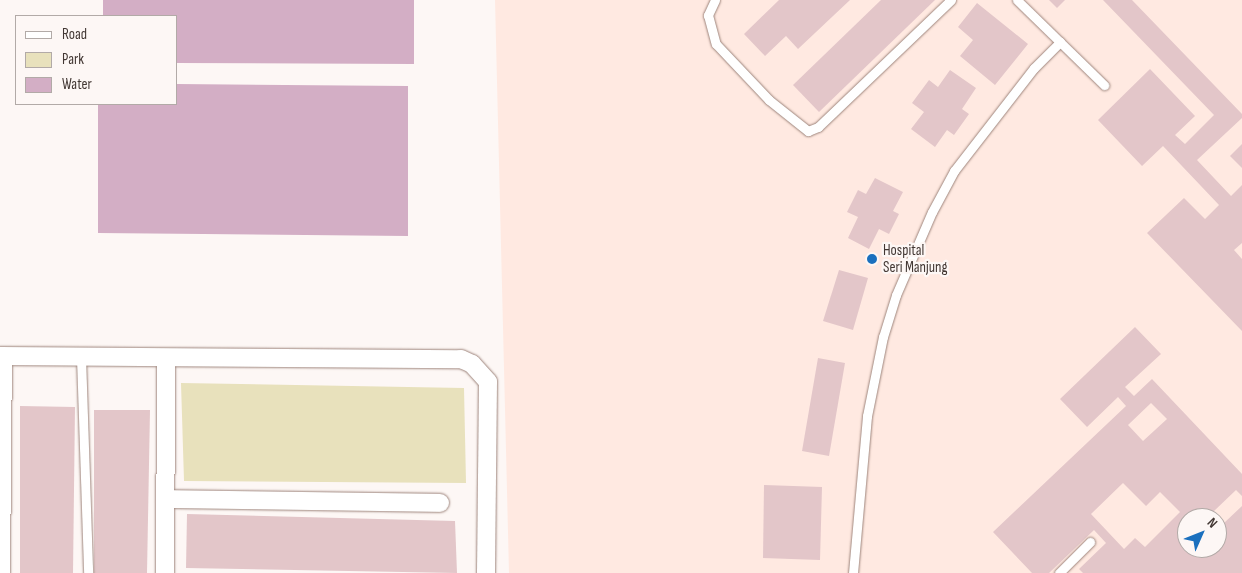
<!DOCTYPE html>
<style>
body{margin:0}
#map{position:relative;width:1242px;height:573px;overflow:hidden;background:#fdf7f5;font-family:"Sofia Sans Condensed",sans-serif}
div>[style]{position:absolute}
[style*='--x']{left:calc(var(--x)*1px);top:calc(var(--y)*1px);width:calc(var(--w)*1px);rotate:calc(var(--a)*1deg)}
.built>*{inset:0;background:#ffe9e1}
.green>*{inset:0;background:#e8e1bc}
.water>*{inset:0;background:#d3aec5}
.building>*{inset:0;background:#e3c6c9}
.roads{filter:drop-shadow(0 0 1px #9e857c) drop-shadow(0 0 1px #9e857c)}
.service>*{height:9px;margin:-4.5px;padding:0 4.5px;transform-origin:4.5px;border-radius:4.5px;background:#fff}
.minor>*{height:18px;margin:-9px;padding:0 9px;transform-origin:9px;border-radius:9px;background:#fff}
.dots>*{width:14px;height:14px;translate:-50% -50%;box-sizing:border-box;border:2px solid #fdf7f5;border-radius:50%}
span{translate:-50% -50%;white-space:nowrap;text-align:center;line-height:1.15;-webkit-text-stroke:4.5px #fdf7f5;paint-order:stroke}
.poi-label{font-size:15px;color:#423733}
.left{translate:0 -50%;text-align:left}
.legend{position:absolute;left:15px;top:15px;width:162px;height:90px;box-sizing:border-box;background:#fdf7f5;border:1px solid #b2aaa7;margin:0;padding:6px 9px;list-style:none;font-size:15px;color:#423733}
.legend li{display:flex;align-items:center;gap:10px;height:25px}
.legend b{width:25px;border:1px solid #b2aaa7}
.north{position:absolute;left:1177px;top:508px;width:50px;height:50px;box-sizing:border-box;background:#fdf7f5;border:1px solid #b2aaa7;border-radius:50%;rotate:46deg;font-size:14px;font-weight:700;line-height:20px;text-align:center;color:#423733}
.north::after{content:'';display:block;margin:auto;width:18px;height:22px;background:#1b70be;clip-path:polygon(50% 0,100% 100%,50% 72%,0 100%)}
</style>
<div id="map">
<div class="built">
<i style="clip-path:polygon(evenodd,495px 0,1242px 0,1242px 573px,509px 573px,495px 0,1187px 518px,1217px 518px,1217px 548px,1187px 548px,1187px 518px)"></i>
</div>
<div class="green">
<i style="clip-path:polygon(181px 383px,464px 388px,466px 483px,184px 481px)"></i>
</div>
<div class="water">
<i style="clip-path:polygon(103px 0,414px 0,414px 64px,176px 63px,176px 16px,103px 16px)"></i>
<i style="clip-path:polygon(176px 84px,408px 86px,408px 236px,98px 233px,98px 104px,176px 104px)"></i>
</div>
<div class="building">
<i style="clip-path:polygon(779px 0,850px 0,798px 49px,786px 36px,765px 56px,744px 34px)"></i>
<i style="clip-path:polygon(881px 0,935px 0,819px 112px,793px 85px)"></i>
<i style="clip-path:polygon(1049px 0,1065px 0,1057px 8px)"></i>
<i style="clip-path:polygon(1103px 0,1132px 0,1242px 114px,1242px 118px,1197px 160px,1231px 196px,1242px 185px,1242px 243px,1234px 250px,1242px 259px,1242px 331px,1147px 233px,1184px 198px,1205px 219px,1219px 205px,1163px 146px,1142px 166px,1098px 120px,1150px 69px,1195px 116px,1175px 135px,1185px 144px,1214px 115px)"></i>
<i style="clip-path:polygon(977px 3px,1028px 44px,995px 85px,960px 56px,973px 40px,958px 27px)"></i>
<i style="clip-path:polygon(950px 70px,976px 88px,962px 109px,969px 114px,954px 135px,947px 130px,935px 147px,911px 129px,924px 112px,912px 103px,929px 80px,938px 87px)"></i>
<i style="clip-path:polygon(1242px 144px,1242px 168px,1230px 156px)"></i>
<i style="clip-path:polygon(875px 178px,903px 192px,893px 211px,899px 214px,889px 234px,879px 229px,869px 249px,848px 238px,858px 217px,847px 212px,858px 190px,866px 194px)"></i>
<i style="clip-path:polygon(839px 270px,868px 278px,853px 330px,823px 321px)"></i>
<i style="clip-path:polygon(evenodd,1135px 327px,1161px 354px,1125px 387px,1134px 396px,1152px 379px,1242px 474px,1242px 496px,1236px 490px,1213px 512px,1224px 523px,1242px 506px,1242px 573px,1083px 573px,1079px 569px,1106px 543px,1094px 530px,1049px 573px,1032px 573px,993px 532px,1126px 406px,1118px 397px,1087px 427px,1060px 399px,1135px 327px,1151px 403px,1167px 419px,1143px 441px,1128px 425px,1151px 403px,1135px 327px,1123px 483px,1146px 506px,1160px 492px,1180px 512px,1145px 547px,1135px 538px,1124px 549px,1091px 514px,1123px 483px,1135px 327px,1187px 518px,1217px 518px,1217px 548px,1187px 548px,1187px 518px)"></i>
<i style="clip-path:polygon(818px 358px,845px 363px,829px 456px,802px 451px)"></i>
<i style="clip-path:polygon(20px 406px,75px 407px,73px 573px,20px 573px)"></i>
<i style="clip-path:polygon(94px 410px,150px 410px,147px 573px,94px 573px)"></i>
<i style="clip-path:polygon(764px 485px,822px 487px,820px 560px,763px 558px)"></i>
<i style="clip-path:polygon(187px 514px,455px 521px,457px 573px,186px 568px)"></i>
</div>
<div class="roads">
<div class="service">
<i style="--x:715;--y:0;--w:17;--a:115"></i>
<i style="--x:708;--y:15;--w:30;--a:75"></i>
<i style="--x:716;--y:44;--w:77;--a:46.6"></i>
<i style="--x:769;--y:100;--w:50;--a:38.5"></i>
<i style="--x:808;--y:131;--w:11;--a:-22"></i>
<i style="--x:818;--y:127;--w:184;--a:-43.7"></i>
<i style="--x:1017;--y:0;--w:122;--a:44.3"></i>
<i style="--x:81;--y:357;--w:216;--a:88.1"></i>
<i style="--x:853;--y:573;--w:158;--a:-84.9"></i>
<i style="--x:867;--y:416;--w:81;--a:-78.6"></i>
<i style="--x:883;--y:337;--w:44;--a:-72.8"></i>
<i style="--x:896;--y:295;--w:90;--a:-66.6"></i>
<i style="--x:932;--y:212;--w:47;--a:-61.8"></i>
<i style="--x:954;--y:171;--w:130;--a:-52.2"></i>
<i style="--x:1034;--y:68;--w:37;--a:-45"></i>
<i style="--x:1059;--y:573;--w:44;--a:-45"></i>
</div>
<div class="minor">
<i style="--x:0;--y:356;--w:461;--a:0.4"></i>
<i style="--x:461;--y:359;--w:12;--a:24"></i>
<i style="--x:472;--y:364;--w:24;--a:48"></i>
<i style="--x:488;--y:382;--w:191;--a:90.6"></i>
<i style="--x:165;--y:499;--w:275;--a:0.8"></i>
<i style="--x:1;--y:573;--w:217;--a:-89.5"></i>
<i style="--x:165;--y:573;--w:215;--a:-89.7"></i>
</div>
</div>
<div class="dots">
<i style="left:872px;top:259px;background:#1b70be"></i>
</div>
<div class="poi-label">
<span class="left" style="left:883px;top:259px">Hospital<br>Seri Manjung</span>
</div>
<ul class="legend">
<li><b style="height:6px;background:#fff"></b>Road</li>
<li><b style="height:14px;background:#e8e1bc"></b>Park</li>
<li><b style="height:14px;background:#d3aec5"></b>Water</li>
</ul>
<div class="north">N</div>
</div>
